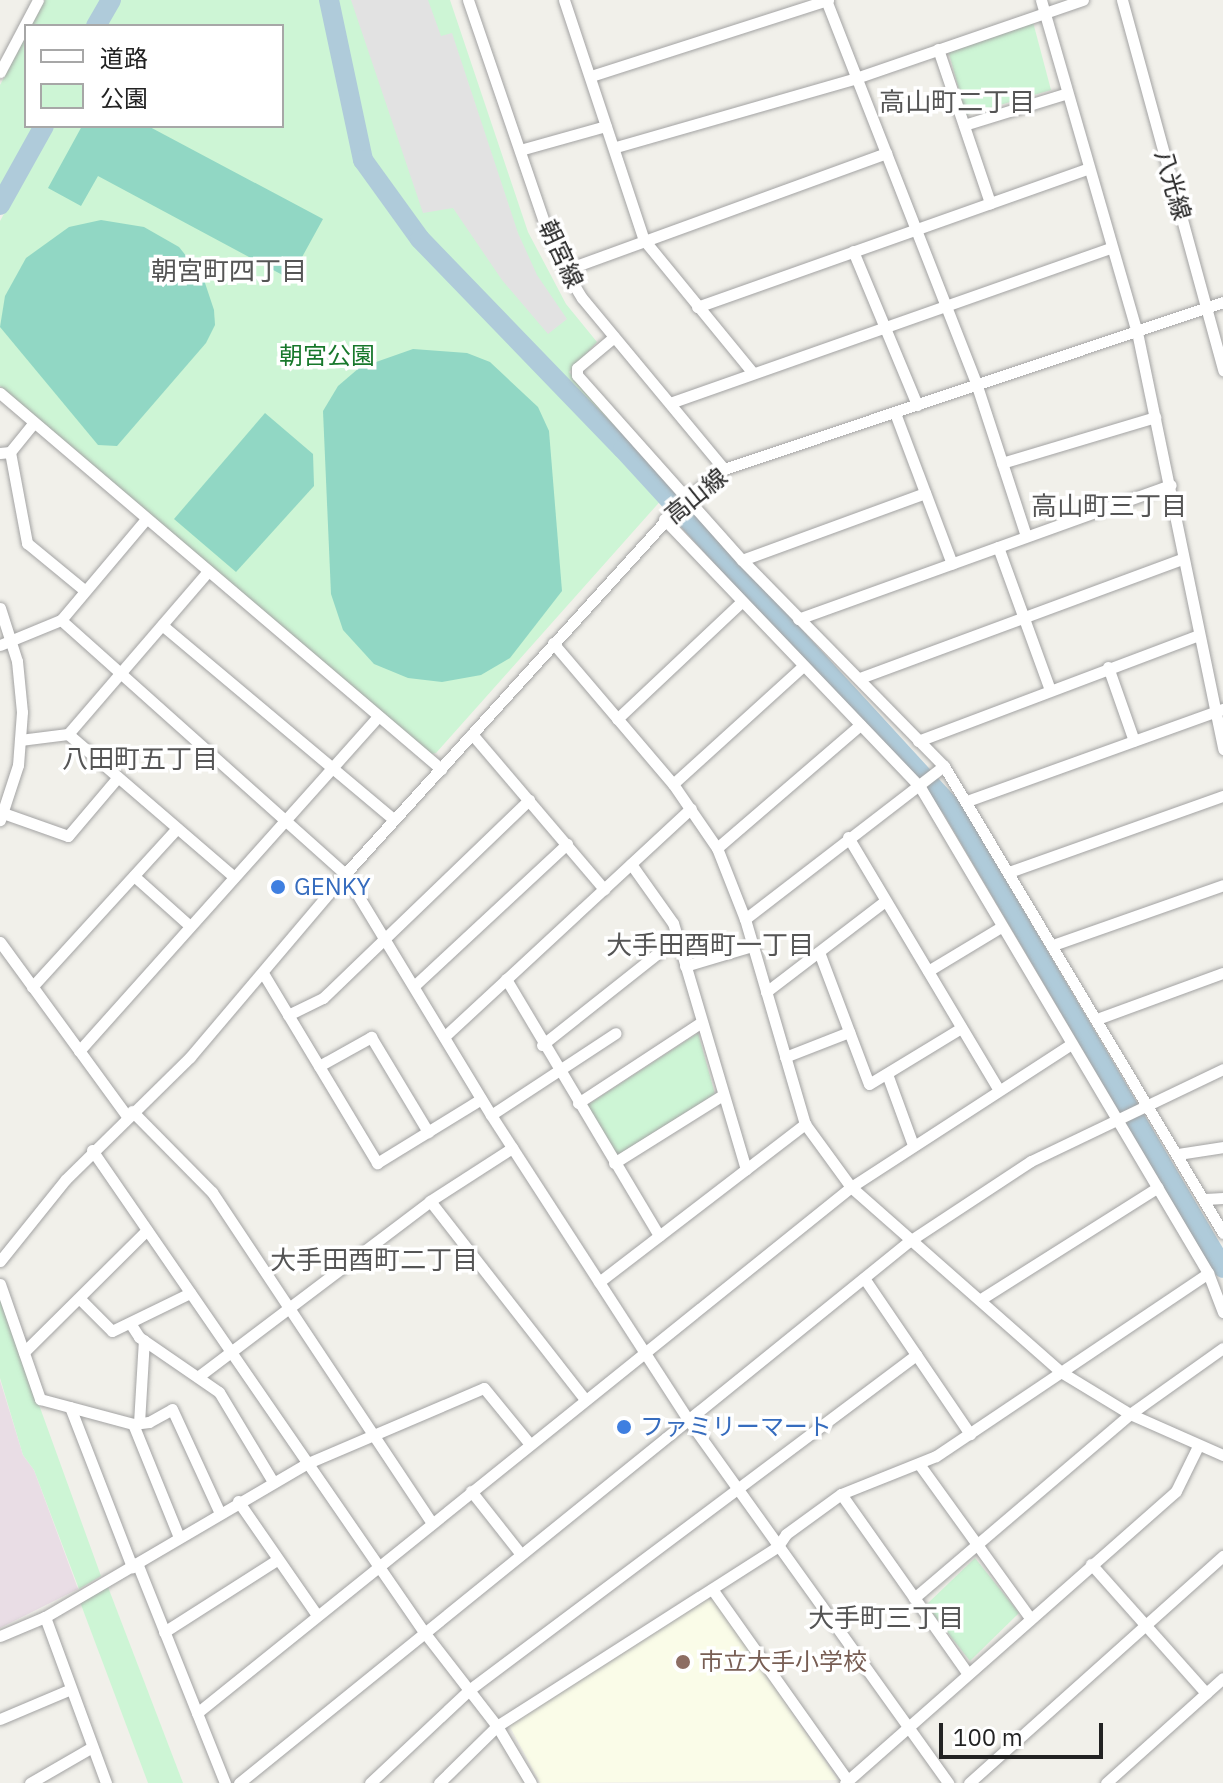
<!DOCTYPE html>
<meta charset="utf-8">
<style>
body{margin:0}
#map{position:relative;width:1223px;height:1783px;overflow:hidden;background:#f1f0ea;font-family:"IBM Plex Sans","Noto Sans JP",sans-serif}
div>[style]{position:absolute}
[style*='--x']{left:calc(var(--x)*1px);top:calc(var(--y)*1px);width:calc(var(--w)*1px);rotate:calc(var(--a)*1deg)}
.industrial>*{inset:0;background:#e9dde5}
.education>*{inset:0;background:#fafce8}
.park>*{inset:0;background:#cdf5d5}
.pitch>*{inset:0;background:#91d7c4}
.parking>*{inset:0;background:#e2e2e2}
.river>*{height:20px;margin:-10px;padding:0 10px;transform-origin:10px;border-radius:10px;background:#afcbda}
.roads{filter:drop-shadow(0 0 2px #a3a3a3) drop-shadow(0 0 2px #a3a3a3)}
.minor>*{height:11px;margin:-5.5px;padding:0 5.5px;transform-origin:5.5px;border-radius:5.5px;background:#fff}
.dots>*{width:22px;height:22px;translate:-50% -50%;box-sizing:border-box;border:4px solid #fff;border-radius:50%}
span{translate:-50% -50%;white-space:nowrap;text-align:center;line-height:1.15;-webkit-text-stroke:7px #fff;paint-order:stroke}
.street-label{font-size:24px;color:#222}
.park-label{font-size:24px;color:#18782c}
.shop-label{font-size:24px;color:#366cbe}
.left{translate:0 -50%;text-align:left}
.education-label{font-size:24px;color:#785e54}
.neighbourhood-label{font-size:26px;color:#555}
.legend{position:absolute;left:24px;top:24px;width:260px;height:104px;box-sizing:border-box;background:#fff;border:2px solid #a7a7a7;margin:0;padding:10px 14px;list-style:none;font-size:24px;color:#222}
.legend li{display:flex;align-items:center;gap:16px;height:40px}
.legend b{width:40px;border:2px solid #a7a7a7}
.scale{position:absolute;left:939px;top:1723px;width:164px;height:36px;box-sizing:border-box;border:4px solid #222;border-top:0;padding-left:10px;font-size:24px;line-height:28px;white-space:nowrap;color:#222;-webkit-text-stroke:6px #fff;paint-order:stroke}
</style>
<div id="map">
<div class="industrial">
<i style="clip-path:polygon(0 1380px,23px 1455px,34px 1470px,78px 1589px,0 1628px)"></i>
</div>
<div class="education">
<i style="clip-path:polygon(708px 1599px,714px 1599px,838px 1780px,540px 1783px,509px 1725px)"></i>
</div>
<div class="park">
<i style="clip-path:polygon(45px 0,101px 0,87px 26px,31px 26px)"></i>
<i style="clip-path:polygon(120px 0,450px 0,528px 232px,566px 304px,597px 342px,569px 372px,672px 488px,436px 753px,431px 754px,0 386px,0 221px,52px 126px,282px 126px,282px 26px,106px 26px)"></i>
<i style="clip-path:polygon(1033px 22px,1051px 90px,966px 115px,948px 50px)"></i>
<i style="clip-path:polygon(26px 36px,26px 126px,34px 126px,0 192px,0 85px)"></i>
<i style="clip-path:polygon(698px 1033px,715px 1094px,615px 1157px,586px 1106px)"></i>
<i style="clip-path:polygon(0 1297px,101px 1576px,79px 1589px,34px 1470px,23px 1455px,0 1378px)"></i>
<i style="clip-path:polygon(975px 1558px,1019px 1613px,970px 1661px,926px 1605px)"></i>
<i style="clip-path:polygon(108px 1587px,183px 1783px,148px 1783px,80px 1602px)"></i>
</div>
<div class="pitch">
<i style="clip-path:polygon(82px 126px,148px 126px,323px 219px,290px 279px,98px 176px,81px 206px,48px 188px)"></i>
<i style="clip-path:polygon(101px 220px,144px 227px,179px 247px,203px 277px,214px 310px,215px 325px,206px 343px,117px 446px,98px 445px,0 327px,5px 296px,26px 258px,69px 227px)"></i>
<i style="clip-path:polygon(413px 349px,467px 353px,490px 362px,538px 407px,549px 431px,562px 591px,510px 658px,481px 675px,442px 682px,408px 678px,374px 664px,343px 630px,331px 594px,323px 411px,338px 386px,359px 368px)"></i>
<i style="clip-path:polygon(265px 413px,313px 454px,314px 486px,236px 572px,174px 519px)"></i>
</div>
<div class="parking">
<i style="clip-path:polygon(351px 0,428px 0,441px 36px,452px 33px,518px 233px,537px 275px,567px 319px,548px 334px,502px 280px,453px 208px,423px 213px)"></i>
</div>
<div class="river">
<i style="--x:329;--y:0;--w:164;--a:78"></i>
<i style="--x:363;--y:160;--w:97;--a:54.2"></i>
<i style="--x:420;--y:239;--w:292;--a:46"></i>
<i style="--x:623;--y:449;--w:486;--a:47.5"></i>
<i style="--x:951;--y:807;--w:535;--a:59.46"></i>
<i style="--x:96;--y:26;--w:30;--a:-60"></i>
<i style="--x:0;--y:205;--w:90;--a:-60.9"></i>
</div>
<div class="roads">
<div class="minor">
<i style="--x:468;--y:0;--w:250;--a:71.1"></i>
<i style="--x:549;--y:237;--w:37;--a:64"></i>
<i style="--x:565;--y:270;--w:33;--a:59"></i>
<i style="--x:582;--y:298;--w:222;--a:50.3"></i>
<i style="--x:564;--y:0;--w:253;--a:71.6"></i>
<i style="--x:644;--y:240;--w:172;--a:50.7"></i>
<i style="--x:826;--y:0;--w:414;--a:68.6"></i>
<i style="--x:977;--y:386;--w:158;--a:71.9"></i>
<i style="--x:1041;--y:0;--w:346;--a:73.9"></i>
<i style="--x:1137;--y:332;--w:426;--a:78.3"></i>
<i style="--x:1122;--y:0;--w:384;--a:74.7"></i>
<i style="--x:938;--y:49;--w:163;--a:71.3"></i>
<i style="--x:0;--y:72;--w:81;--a:-62.2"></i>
<i style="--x:591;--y:76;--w:249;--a:-17.8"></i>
<i style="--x:964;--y:125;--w:106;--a:-17.1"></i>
<i style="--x:616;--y:147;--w:250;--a:-16"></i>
<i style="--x:856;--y:78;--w:240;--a:-19"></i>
<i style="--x:520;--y:150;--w:89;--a:-15.6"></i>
<i style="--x:853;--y:251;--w:167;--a:67.4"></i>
<i style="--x:565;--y:270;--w:342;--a:-20"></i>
<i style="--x:697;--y:307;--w:414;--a:-19.5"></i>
<i style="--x:614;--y:337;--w:48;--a:140"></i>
<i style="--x:577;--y:368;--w:7;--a:90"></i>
<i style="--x:577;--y:375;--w:248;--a:48.3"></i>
<i style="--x:742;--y:560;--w:289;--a:45.6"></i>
<i style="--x:944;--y:766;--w:544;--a:59.14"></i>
<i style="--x:0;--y:393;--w:580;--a:40.45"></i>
<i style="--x:670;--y:403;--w:467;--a:-19.4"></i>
<i style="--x:895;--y:413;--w:161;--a:69.3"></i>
<i style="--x:10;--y:452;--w:93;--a:79.4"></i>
<i style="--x:27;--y:543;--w:74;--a:39.5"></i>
<i style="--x:0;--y:453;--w:10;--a:-6"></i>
<i style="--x:10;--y:452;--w:38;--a:-51"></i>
<i style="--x:1002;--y:463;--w:160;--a:-16.7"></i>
<i style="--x:664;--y:519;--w:371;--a:46.3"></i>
<i style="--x:920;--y:787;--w:565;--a:59.35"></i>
<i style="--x:1208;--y:1273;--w:42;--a:69"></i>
<i style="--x:998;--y:547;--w:152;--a:70"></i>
<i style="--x:742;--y:560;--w:195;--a:-20.1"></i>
<i style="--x:0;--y:608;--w:56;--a:72.2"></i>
<i style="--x:17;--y:661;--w:51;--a:84.4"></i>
<i style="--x:22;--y:712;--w:53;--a:94.3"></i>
<i style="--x:18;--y:765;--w:58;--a:108.1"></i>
<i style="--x:798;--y:619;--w:396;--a:-19.8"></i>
<i style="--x:61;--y:620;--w:381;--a:41.8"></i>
<i style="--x:345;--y:874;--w:282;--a:58.8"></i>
<i style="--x:491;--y:1115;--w:361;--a:57.1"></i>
<i style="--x:687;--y:1418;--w:449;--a:54.4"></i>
<i style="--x:162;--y:625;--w:303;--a:40"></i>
<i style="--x:553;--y:643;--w:185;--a:49.6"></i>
<i style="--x:673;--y:784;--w:78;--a:55.5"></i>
<i style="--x:717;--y:848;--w:76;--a:68.5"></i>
<i style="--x:745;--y:919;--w:214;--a:73.7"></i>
<i style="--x:805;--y:1124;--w:78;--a:53.9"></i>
<i style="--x:851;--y:1187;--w:280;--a:41.4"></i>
<i style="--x:1061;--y:1372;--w:81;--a:31.3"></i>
<i style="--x:1130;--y:1414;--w:102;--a:23.8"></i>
<i style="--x:0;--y:645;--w:66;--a:-22.3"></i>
<i style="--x:61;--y:620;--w:132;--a:-49.9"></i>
<i style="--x:1108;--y:667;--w:78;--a:70.6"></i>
<i style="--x:860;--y:678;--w:343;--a:-20.3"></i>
<i style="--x:617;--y:719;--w:170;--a:-43.3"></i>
<i style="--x:68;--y:734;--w:219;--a:40.7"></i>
<i style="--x:472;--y:734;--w:204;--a:49.6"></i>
<i style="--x:20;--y:740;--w:48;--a:-7.1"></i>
<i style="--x:68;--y:734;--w:215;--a:-49.3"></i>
<i style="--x:918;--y:741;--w:299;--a:-20.7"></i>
<i style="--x:673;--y:784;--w:176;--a:-42.2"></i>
<i style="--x:967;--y:801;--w:272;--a:-19.8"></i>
<i style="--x:3;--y:813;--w:69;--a:19.5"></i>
<i style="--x:68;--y:836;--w:77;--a:-49.7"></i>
<i style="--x:848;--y:837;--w:293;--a:59.2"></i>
<i style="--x:717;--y:848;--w:189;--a:-40.7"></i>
<i style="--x:631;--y:864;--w:72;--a:54.6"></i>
<i style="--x:673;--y:923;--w:257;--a:73.5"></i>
<i style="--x:1009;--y:872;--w:227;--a:-19.6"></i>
<i style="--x:134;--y:876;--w:75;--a:41.8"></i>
<i style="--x:745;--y:919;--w:251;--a:-37.6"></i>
<i style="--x:0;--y:942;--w:215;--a:53.9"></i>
<i style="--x:1053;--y:945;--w:180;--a:-19.4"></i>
<i style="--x:819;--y:952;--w:141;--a:69.3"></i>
<i style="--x:869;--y:1084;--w:108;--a:-31.3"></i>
<i style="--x:685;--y:966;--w:70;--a:-16.6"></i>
<i style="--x:928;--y:971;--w:85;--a:-31.1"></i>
<i style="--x:263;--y:973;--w:222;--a:59"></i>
<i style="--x:377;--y:1163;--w:122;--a:-31.6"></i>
<i style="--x:506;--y:979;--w:299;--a:59.2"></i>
<i style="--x:414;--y:986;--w:209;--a:-42.9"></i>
<i style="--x:32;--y:987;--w:215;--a:-47.6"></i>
<i style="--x:766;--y:992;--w:150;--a:-37.4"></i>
<i style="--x:288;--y:1015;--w:39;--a:-26"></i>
<i style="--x:323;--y:998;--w:286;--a:-43.9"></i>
<i style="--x:1097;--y:1019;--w:134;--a:-20.1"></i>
<i style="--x:445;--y:1036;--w:335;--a:-42.8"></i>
<i style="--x:542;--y:1045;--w:172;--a:-38.4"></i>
<i style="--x:79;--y:1051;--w:449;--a:-48.2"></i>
<i style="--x:785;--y:1057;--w:69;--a:-21.3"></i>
<i style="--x:319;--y:1066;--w:60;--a:-29.1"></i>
<i style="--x:371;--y:1037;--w:111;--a:59"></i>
<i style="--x:887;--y:1074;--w:76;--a:69.9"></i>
<i style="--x:578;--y:1103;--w:148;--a:-33.2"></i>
<i style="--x:132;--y:1111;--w:114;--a:45.4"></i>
<i style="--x:212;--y:1192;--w:397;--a:56.4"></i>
<i style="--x:491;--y:1115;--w:149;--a:-33.3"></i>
<i style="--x:92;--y:1150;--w:585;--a:55.44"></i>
<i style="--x:424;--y:1632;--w:119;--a:52.2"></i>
<i style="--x:497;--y:1726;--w:66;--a:59.2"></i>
<i style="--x:1178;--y:1154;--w:46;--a:-8.8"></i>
<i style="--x:614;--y:1163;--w:128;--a:-32"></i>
<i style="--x:1205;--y:1199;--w:18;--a:-3"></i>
<i style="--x:430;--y:1201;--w:250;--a:52"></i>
<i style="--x:0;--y:1261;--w:105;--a:-51.2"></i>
<i style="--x:66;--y:1179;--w:174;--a:-44.5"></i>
<i style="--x:190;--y:1057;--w:240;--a:-49.7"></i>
<i style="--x:345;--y:874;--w:508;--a:-47.79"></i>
<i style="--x:686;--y:498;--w:48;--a:-37.3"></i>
<i style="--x:724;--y:469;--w:526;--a:-18.5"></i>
<i style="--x:864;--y:1278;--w:189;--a:55.8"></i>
<i style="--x:599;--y:1282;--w:260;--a:-37.5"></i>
<i style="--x:0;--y:1284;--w:122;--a:70.8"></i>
<i style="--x:40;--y:1399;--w:96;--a:15"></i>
<i style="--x:133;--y:1424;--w:16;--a:-7"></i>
<i style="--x:149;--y:1422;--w:26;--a:-29"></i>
<i style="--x:172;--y:1409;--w:112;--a:65.3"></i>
<i style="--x:80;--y:1299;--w:45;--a:45"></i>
<i style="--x:112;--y:1331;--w:87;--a:-26"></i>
<i style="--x:981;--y:1299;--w:209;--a:-32.3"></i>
<i style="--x:130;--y:1323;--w:17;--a:57"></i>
<i style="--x:139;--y:1337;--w:97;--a:34.5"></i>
<i style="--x:219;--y:1392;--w:105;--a:59"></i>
<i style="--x:24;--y:1352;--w:173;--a:-44.8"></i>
<i style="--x:199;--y:1376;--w:290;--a:-37.1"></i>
<i style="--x:430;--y:1201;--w:98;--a:-32.9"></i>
<i style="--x:70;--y:1407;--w:172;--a:68.8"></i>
<i style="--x:139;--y:1423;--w:83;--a:-86.6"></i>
<i style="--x:133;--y:1424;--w:120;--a:67.9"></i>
<i style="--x:919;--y:1464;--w:190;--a:54.2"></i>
<i style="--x:471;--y:1491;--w:79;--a:51.7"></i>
<i style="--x:841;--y:1494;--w:220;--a:54.8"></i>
<i style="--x:238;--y:1501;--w:139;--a:55.3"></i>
<i style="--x:137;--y:1563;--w:237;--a:68.2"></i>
<i style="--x:1091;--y:1564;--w:173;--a:48.3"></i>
<i style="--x:712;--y:1589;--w:235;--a:54.7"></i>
<i style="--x:914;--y:1598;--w:284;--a:-40.4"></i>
<i style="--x:1130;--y:1414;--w:114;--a:-35.4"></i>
<i style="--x:45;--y:1617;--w:177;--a:69.8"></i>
<i style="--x:164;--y:1632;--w:135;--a:-32.6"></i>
<i style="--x:0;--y:1636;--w:49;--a:-22.9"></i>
<i style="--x:45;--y:1617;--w:305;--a:-30.4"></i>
<i style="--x:308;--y:1463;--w:191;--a:-23.1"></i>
<i style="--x:484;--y:1388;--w:71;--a:50.7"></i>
<i style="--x:197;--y:1713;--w:839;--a:-38.81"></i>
<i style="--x:851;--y:1187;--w:262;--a:-33"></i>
<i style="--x:0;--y:1719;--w:77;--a:-22.9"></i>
<i style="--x:30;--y:1783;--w:72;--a:-30.1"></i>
<i style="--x:239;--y:1783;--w:860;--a:-38.96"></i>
<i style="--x:908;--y:1242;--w:147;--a:-33.4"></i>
<i style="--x:1031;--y:1161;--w:213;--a:-25.6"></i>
<i style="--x:370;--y:1783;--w:136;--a:-43.2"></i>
<i style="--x:469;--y:1690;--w:559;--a:-36.85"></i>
<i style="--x:439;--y:1783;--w:81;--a:-44.5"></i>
<i style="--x:497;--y:1726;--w:334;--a:-32.6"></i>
<i style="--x:778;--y:1546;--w:14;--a:-56"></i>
<i style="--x:786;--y:1534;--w:68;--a:-36"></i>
<i style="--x:841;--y:1494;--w:102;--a:-21.8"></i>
<i style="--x:936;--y:1456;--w:328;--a:-33.9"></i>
<i style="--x:845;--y:1783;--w:441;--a:-41.4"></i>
<i style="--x:1176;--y:1491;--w:50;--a:-63.9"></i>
<i style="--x:969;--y:1783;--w:341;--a:-41.8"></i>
<i style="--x:1106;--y:1783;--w:157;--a:-41.9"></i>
</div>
</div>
<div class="dots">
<i style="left:278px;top:887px;background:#3f7fe0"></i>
<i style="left:624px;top:1427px;background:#3f7fe0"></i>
<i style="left:683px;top:1662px;background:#8d6e63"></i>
</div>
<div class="street-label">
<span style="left:1173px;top:185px;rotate:74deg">八光線</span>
<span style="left:561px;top:254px;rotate:65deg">朝宮線</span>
<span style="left:696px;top:496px;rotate:-39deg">高山線</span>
</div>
<div class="park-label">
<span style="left:327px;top:356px">朝宮公園</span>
</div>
<div class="shop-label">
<span class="left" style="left:294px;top:887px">GENKY</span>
<span class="left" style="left:640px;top:1427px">ファミリーマート</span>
</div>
<div class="education-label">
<span class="left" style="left:699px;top:1662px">市立大手小学校</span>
</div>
<div class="neighbourhood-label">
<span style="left:957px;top:102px">高山町二丁目</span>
<span style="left:229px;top:271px">朝宮町四丁目</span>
<span style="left:1109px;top:506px">高山町三丁目</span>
<span style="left:140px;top:759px">八田町五丁目</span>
<span style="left:710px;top:945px">大手田酉町一丁目</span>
<span style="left:374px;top:1260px">大手田酉町二丁目</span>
<span style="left:886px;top:1618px">大手町三丁目</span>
</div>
<ul class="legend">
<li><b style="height:10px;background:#fff"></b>道路</li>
<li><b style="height:22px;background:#cdf5d5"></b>公園</li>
</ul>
<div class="scale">100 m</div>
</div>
